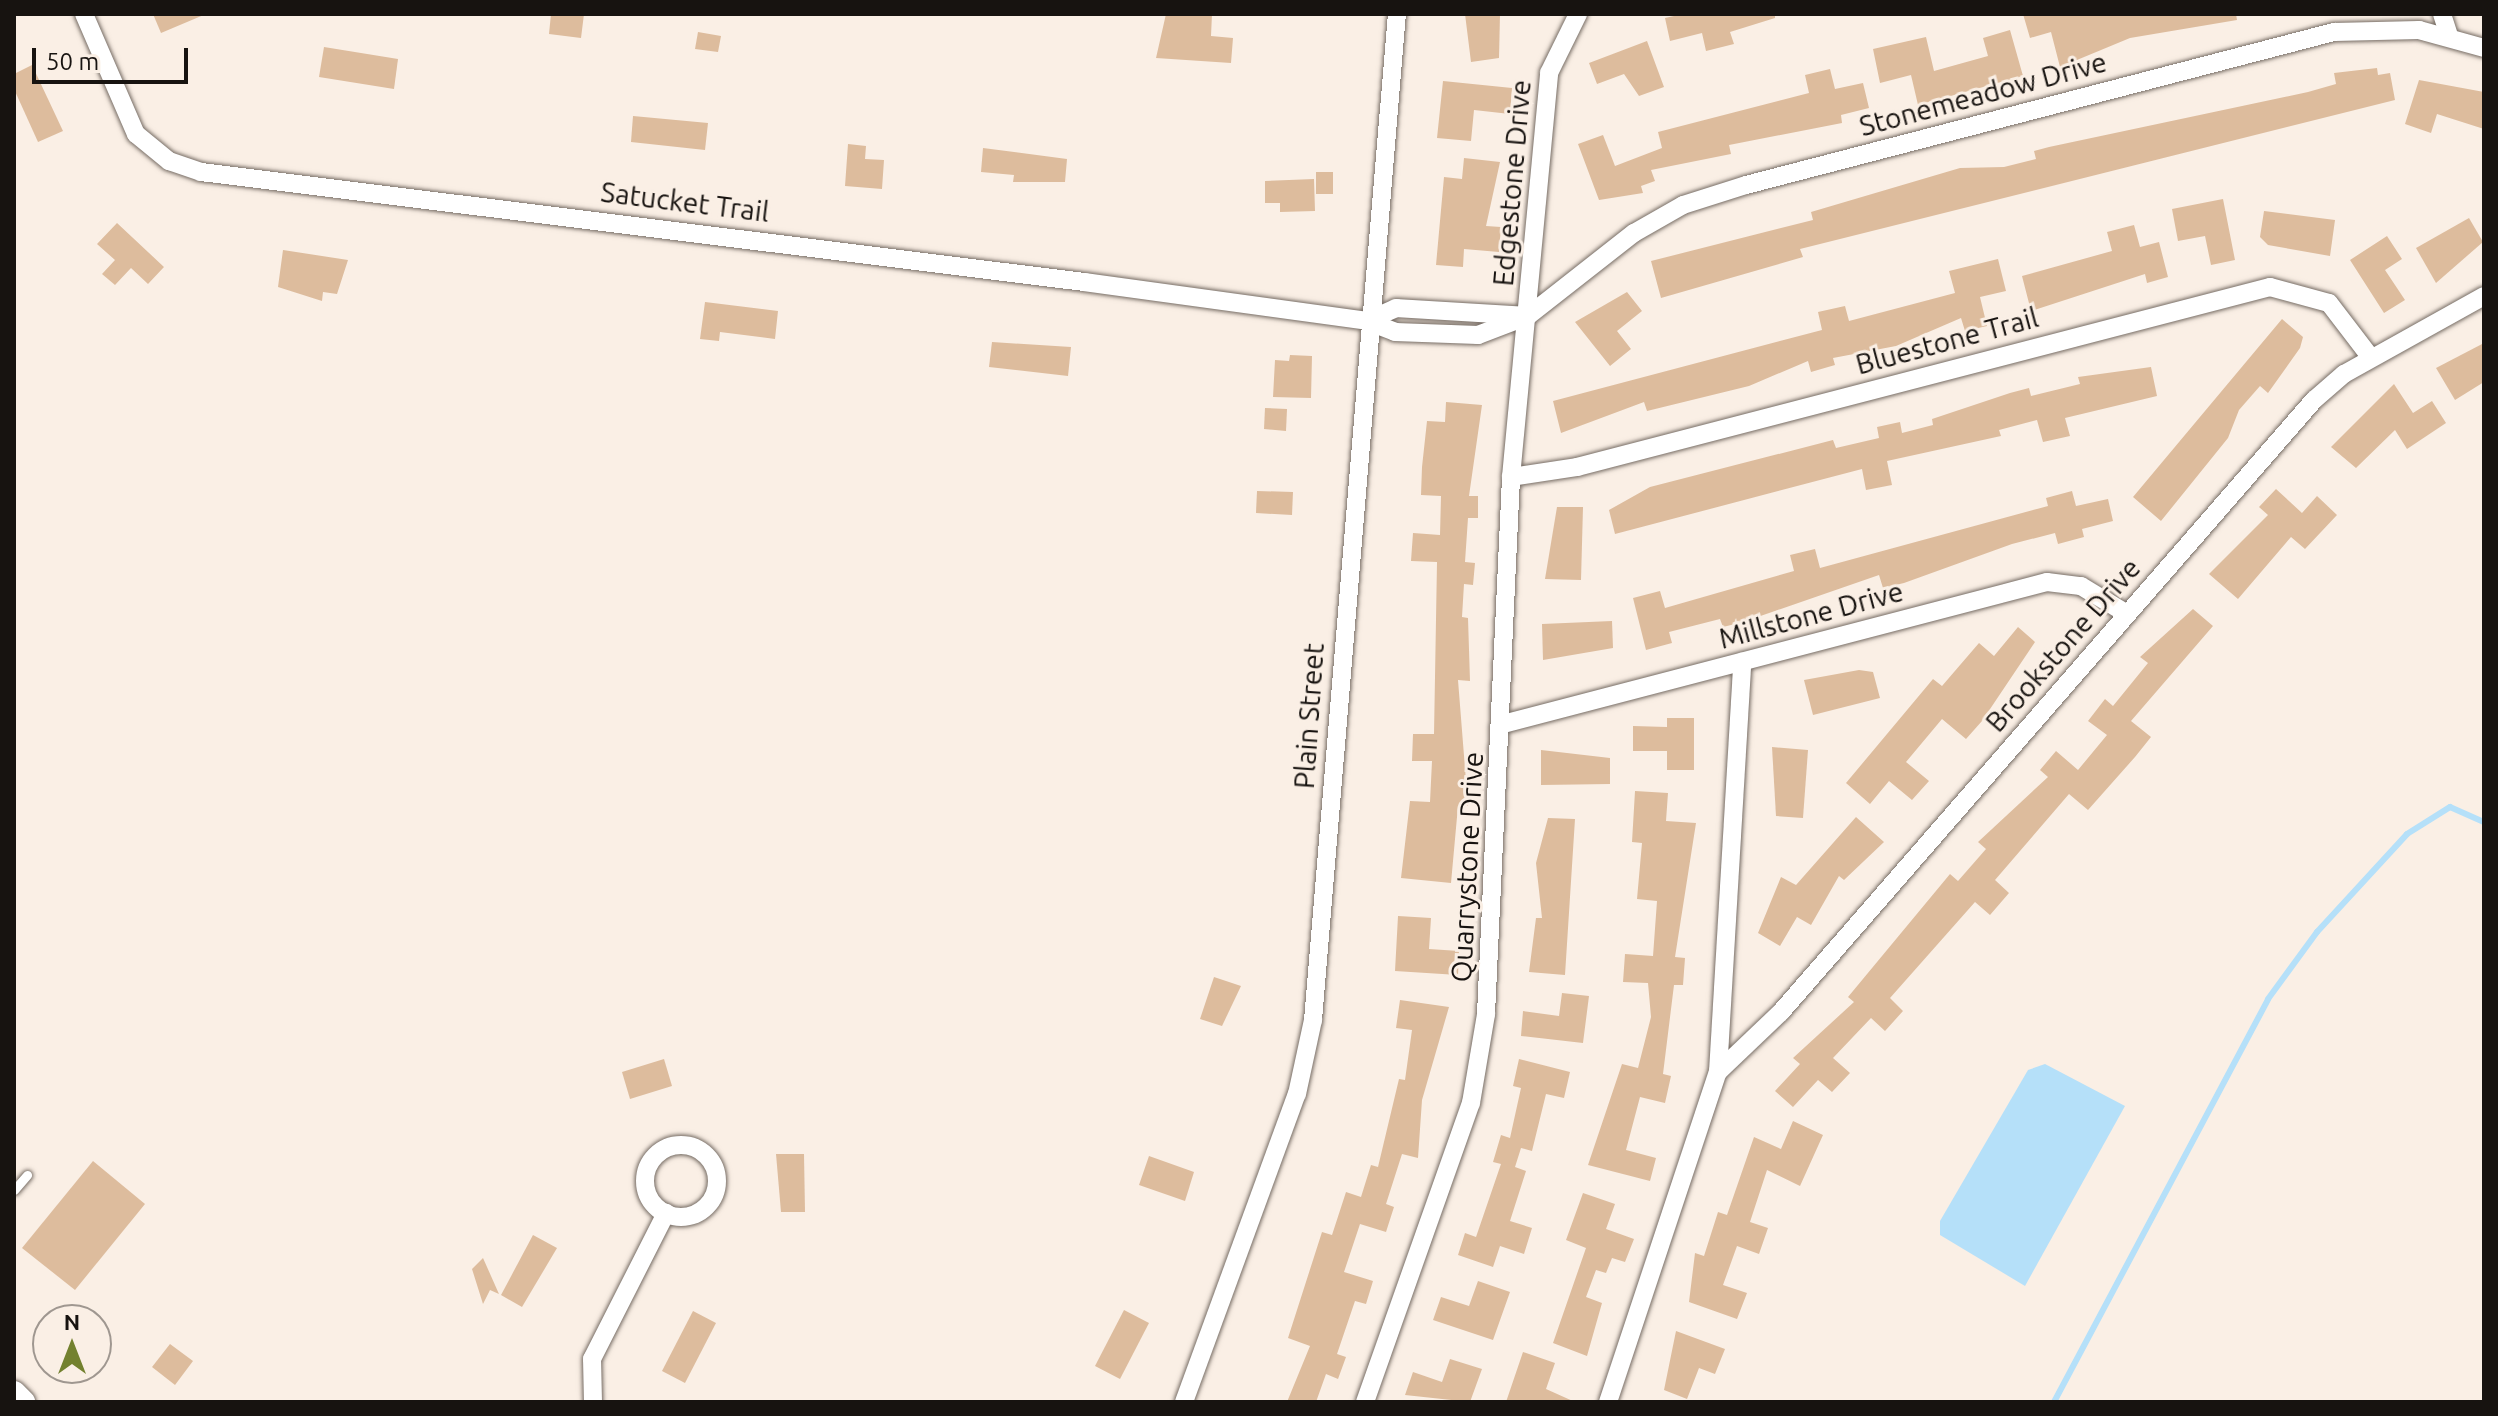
<!DOCTYPE html>
<style>
body{margin:0}
#map{position:relative;width:2498px;height:1416px;overflow:hidden;background:#faefe5;font-family:Ubuntu,sans-serif}
div>[style]{position:absolute}
[style*='--x']{left:calc(var(--x)*1px);top:calc(var(--y)*1px);width:calc(var(--w)*1px);rotate:calc(var(--a)*1deg)}
.water>*{inset:0;background:#b5e0f9}
.stream>*{height:6px;margin:-3px;padding:0 3px;transform-origin:3px;border-radius:3px;background:#b5e0f9}
.building>*{inset:0;background:#ddbc9d}
.roads{filter:drop-shadow(0 0 2px #766c64) drop-shadow(0 0 2px #766c64)}
.service>*{height:9px;margin:-4.5px;padding:0 4.5px;transform-origin:4.5px;border-radius:4.5px;background:#fff}
.minor>*{height:18px;margin:-9px;padding:0 9px;transform-origin:9px;border-radius:9px;background:#fff}
.minor>.ring{margin:-9px;padding:0;box-sizing:content-box;background:none;border:18px solid #fff;border-radius:50%}
.tertiary>*{height:24px;margin:-12px;padding:0 12px;transform-origin:12px;border-radius:12px;background:#fff}
span{translate:-50% -50%;white-space:nowrap;text-align:center;line-height:1.15;-webkit-text-stroke:6px #faefe5;paint-order:stroke}
.street-label{font-size:28px;color:#171310}
.frame{position:absolute;inset:0;border:16px solid #171310;pointer-events:none}
.north{position:absolute;left:32px;top:1304px;width:80px;height:80px;box-sizing:border-box;background:#faefe5;border:2px solid #9f9790;border-radius:50%;rotate:0deg;font-size:22px;font-weight:700;line-height:32px;text-align:center;color:#171310}
.north::after{content:'';display:block;margin:auto;width:28px;height:36px;background:#73812f;clip-path:polygon(50% 0,100% 100%,50% 72%,0 100%)}
.scale{position:absolute;left:32px;top:48px;width:156px;height:36px;box-sizing:border-box;border:4px solid #171310;border-top:0;padding-left:10px;font-size:24px;line-height:28px;white-space:nowrap;color:#171310;-webkit-text-stroke:6px #faefe5;paint-order:stroke}
</style>
<div id="map">
<div class="water">
<i style="clip-path:polygon(2045px 1064px,2125px 1106px,2025px 1286px,1940px 1235px,1940px 1221px,2028px 1070px)"></i>
</div>
<div class="stream">
<i style="--x:2054;--y:1402;--w:456;--a:-62"></i>
<i style="--x:2268;--y:999;--w:83;--a:-53.8"></i>
<i style="--x:2317;--y:932;--w:133;--a:-47.4"></i>
<i style="--x:2407;--y:834;--w:51;--a:-32.1"></i>
<i style="--x:2450;--y:807;--w:37;--a:24"></i>
</div>
<div class="building">
<i style="clip-path:polygon(153px 14px,206px 14px,161px 33px)"></i>
<i style="clip-path:polygon(551px 14px,584px 14px,581px 38px,549px 34px)"></i>
<i style="clip-path:polygon(1166px 14px,1212px 14px,1211px 36px,1233px 38px,1231px 63px,1156px 58px)"></i>
<i style="clip-path:polygon(1465px 14px,1500px 14px,1499px 58px,1471px 62px)"></i>
<i style="clip-path:polygon(1683px 14px,1775px 14px,1775px 18px,1730px 32px,1734px 44px,1706px 51px,1702px 33px,1670px 41px,1665px 18px)"></i>
<i style="clip-path:polygon(2023px 14px,2236px 14px,2237px 20px,2130px 38px,2060px 67px,2051px 32px,2030px 38px)"></i>
<i style="clip-path:polygon(2010px 30px,2023px 76px,1918px 105px,1911px 75px,1880px 83px,1873px 49px,1926px 37px,1934px 71px,1988px 56px,1983px 38px)"></i>
<i style="clip-path:polygon(698px 32px,721px 36px,718px 52px,695px 49px)"></i>
<i style="clip-path:polygon(1647px 41px,1664px 87px,1639px 96px,1624px 74px,1597px 84px,1589px 63px)"></i>
<i style="clip-path:polygon(324px 47px,398px 59px,394px 89px,319px 77px)"></i>
<i style="clip-path:polygon(32px 65px,63px 131px,38px 142px,14px 89px,14px 74px)"></i>
<i style="clip-path:polygon(2377px 68px,2378px 75px,2390px 73px,2395px 100px,1800px 249px,1803px 257px,1661px 298px,1651px 261px,1813px 220px,1811px 212px,1960px 168px,2004px 167px,2036px 159px,2034px 151px,2049px 147px,2308px 92px,2336px 84px,2334px 73px)"></i>
<i style="clip-path:polygon(1830px 69px,1835px 89px,1863px 83px,1869px 108px,1841px 115px,1842px 123px,1729px 145px,1731px 154px,1651px 170px,1655px 181px,1641px 186px,1643px 193px,1599px 200px,1578px 144px,1603px 135px,1615px 166px,1662px 148px,1658px 132px,1809px 93px,1805px 75px)"></i>
<i style="clip-path:polygon(2419px 80px,2484px 92px,2484px 129px,2437px 114px,2431px 133px,2405px 124px)"></i>
<i style="clip-path:polygon(1443px 81px,1512px 88px,1510px 114px,1474px 110px,1471px 141px,1437px 138px)"></i>
<i style="clip-path:polygon(633px 116px,708px 123px,705px 150px,631px 142px)"></i>
<i style="clip-path:polygon(848px 144px,866px 146px,865px 159px,884px 160px,882px 189px,845px 186px)"></i>
<i style="clip-path:polygon(983px 148px,1067px 159px,1065px 182px,1013px 182px,1014px 175px,981px 172px)"></i>
<i style="clip-path:polygon(1464px 158px,1500px 162px,1486px 226px,1501px 227px,1499px 252px,1464px 249px,1463px 267px,1436px 265px,1444px 177px,1462px 179px)"></i>
<i style="clip-path:polygon(1316px 172px,1333px 172px,1333px 194px,1316px 194px)"></i>
<i style="clip-path:polygon(1314px 179px,1315px 211px,1280px 212px,1280px 203px,1265px 203px,1265px 181px)"></i>
<i style="clip-path:polygon(2223px 199px,2235px 260px,2211px 265px,2205px 236px,2178px 241px,2172px 209px)"></i>
<i style="clip-path:polygon(2264px 211px,2335px 220px,2330px 256px,2268px 245px,2260px 237px)"></i>
<i style="clip-path:polygon(2469px 218px,2483px 242px,2436px 283px,2416px 248px)"></i>
<i style="clip-path:polygon(117px 223px,164px 267px,148px 284px,131px 268px,115px 285px,102px 274px,115px 260px,97px 244px)"></i>
<i style="clip-path:polygon(2134px 225px,2140px 247px,2159px 242px,2168px 277px,2147px 283px,2145px 274px,2031px 311px,2022px 276px,2112px 251px,2107px 232px)"></i>
<i style="clip-path:polygon(2387px 236px,2402px 259px,2385px 270px,2405px 300px,2384px 313px,2350px 260px)"></i>
<i style="clip-path:polygon(283px 250px,348px 260px,337px 294px,323px 292px,322px 301px,278px 287px)"></i>
<i style="clip-path:polygon(1998px 259px,2006px 291px,1980px 297px,1987px 326px,1965px 331px,1961px 318px,1896px 346px,1833px 358px,1835px 365px,1811px 372px,1808px 361px,1749px 386px,1647px 411px,1644px 402px,1561px 433px,1553px 401px,1822px 330px,1818px 312px,1845px 306px,1849px 321px,1955px 293px,1949px 271px)"></i>
<i style="clip-path:polygon(1627px 292px,1642px 311px,1617px 331px,1631px 349px,1610px 366px,1575px 322px)"></i>
<i style="clip-path:polygon(705px 302px,778px 311px,775px 339px,720px 332px,719px 341px,700px 339px)"></i>
<i style="clip-path:polygon(2282px 319px,2303px 337px,2300px 348px,2268px 393px,2260px 386px,2239px 410px,2228px 438px,2161px 521px,2133px 497px)"></i>
<i style="clip-path:polygon(992px 342px,1071px 347px,1068px 376px,989px 367px)"></i>
<i style="clip-path:polygon(2484px 343px,2484px 382px,2455px 400px,2436px 368px)"></i>
<i style="clip-path:polygon(1290px 355px,1312px 356px,1311px 398px,1273px 397px,1275px 360px,1289px 361px)"></i>
<i style="clip-path:polygon(2151px 367px,2157px 396px,2065px 418px,2070px 436px,2043px 442px,2037px 420px,1999px 430px,2001px 436px,1887px 461px,1892px 485px,1866px 490px,1862px 469px,1615px 534px,1609px 510px,1650px 487px,1833px 440px,1836px 448px,1879px 438px,1877px 427px,1900px 422px,1902px 433px,1933px 425px,1932px 419px,2010px 393px,2029px 388px,2031px 396px,2080px 384px,2078px 377px)"></i>
<i style="clip-path:polygon(2394px 384px,2413px 413px,2432px 401px,2446px 423px,2407px 449px,2395px 430px,2356px 468px,2331px 447px)"></i>
<i style="clip-path:polygon(1446px 402px,1482px 405px,1469px 496px,1478px 496px,1478px 518px,1468px 518px,1465px 562px,1475px 563px,1473px 585px,1464px 584px,1462px 617px,1468px 618px,1470px 681px,1458px 680px,1468px 806px,1458px 806px,1451px 883px,1401px 878px,1410px 801px,1430px 802px,1432px 761px,1412px 761px,1413px 734px,1434px 734px,1437px 562px,1411px 561px,1413px 533px,1440px 535px,1441px 496px,1421px 495px,1422px 467px,1427px 421px,1445px 422px)"></i>
<i style="clip-path:polygon(1265px 408px,1287px 409px,1286px 431px,1264px 429px)"></i>
<i style="clip-path:polygon(2276px 489px,2302px 513px,2317px 496px,2337px 515px,2305px 549px,2291px 537px,2238px 599px,2209px 574px,2268px 515px,2259px 507px)"></i>
<i style="clip-path:polygon(1257px 491px,1293px 492px,1292px 515px,1256px 513px)"></i>
<i style="clip-path:polygon(2072px 491px,2076px 506px,2108px 499px,2113px 521px,2082px 529px,2084px 537px,2058px 544px,2055px 533px,2012px 544px,1904px 583px,1883px 588px,1879px 575px,1743px 622px,1723px 627px,1720px 619px,1669px 632px,1672px 643px,1646px 650px,1633px 598px,1660px 591px,1665px 608px,1794px 571px,1790px 555px,1815px 549px,1820px 568px,2048px 506px,2046px 498px)"></i>
<i style="clip-path:polygon(1557px 507px,1583px 507px,1581px 580px,1545px 579px)"></i>
<i style="clip-path:polygon(2193px 609px,2213px 626px,2131px 721px,2151px 737px,2135px 757px,2088px 810px,2069px 794px,1995px 880px,2009px 893px,1990px 915px,1975px 902px,1890px 998px,1903px 1011px,1885px 1031px,1871px 1018px,1833px 1058px,1850px 1073px,1832px 1092px,1818px 1080px,1793px 1107px,1775px 1091px,1800px 1064px,1793px 1058px,1854px 1002px,1848px 997px,1950px 874px,1958px 881px,1986px 849px,1978px 842px,2048px 777px,2040px 770px,2056px 751px,2078px 770px,2107px 735px,2088px 721px,2105px 699px,2113px 706px,2148px 663px,2140px 657px)"></i>
<i style="clip-path:polygon(1612px 621px,1613px 648px,1543px 660px,1542px 624px)"></i>
<i style="clip-path:polygon(2018px 627px,2035px 642px,1982px 721px,1966px 739px,1942px 719px,1906px 762px,1929px 781px,1912px 800px,1889px 781px,1870px 804px,1846px 783px,1933px 679px,1942px 686px,1979px 643px,1994px 656px)"></i>
<i style="clip-path:polygon(1859px 670px,1873px 672px,1880px 698px,1813px 715px,1804px 680px)"></i>
<i style="clip-path:polygon(1667px 718px,1694px 718px,1694px 770px,1667px 770px,1667px 751px,1633px 751px,1633px 726px,1667px 727px)"></i>
<i style="clip-path:polygon(1772px 747px,1808px 750px,1803px 818px,1776px 816px)"></i>
<i style="clip-path:polygon(1541px 750px,1610px 758px,1610px 784px,1541px 785px)"></i>
<i style="clip-path:polygon(1635px 791px,1668px 793px,1666px 821px,1696px 823px,1675px 957px,1685px 958px,1683px 985px,1674px 985px,1663px 1074px,1671px 1076px,1665px 1103px,1640px 1097px,1626px 1150px,1656px 1158px,1650px 1181px,1588px 1165px,1622px 1064px,1638px 1068px,1651px 1017px,1648px 983px,1623px 982px,1625px 954px,1653px 956px,1657px 901px,1637px 899px,1642px 843px,1632px 842px)"></i>
<i style="clip-path:polygon(1856px 817px,1884px 842px,1844px 880px,1839px 876px,1811px 925px,1797px 917px,1780px 946px,1758px 933px,1781px 877px,1796px 885px)"></i>
<i style="clip-path:polygon(1548px 818px,1575px 819px,1565px 975px,1529px 972px,1536px 918px,1542px 918px,1536px 863px)"></i>
<i style="clip-path:polygon(1398px 916px,1431px 918px,1429px 949px,1459px 951px,1458px 975px,1395px 971px)"></i>
<i style="clip-path:polygon(1214px 977px,1241px 986px,1222px 1026px,1200px 1019px)"></i>
<i style="clip-path:polygon(1562px 993px,1589px 996px,1583px 1043px,1521px 1036px,1523px 1011px,1559px 1016px)"></i>
<i style="clip-path:polygon(1400px 1000px,1449px 1007px,1422px 1100px,1418px 1158px,1402px 1154px,1386px 1204px,1394px 1207px,1386px 1232px,1360px 1224px,1344px 1272px,1373px 1281px,1366px 1304px,1355px 1301px,1337px 1354px,1346px 1357px,1338px 1379px,1326px 1374px,1316px 1402px,1287px 1402px,1310px 1346px,1288px 1338px,1322px 1232px,1332px 1235px,1346px 1192px,1361px 1197px,1371px 1165px,1378px 1167px,1399px 1079px,1405px 1080px,1412px 1030px,1396px 1028px)"></i>
<i style="clip-path:polygon(664px 1059px,672px 1086px,630px 1099px,622px 1072px)"></i>
<i style="clip-path:polygon(1519px 1059px,1570px 1072px,1564px 1098px,1546px 1094px,1532px 1151px,1521px 1148px,1515px 1167px,1526px 1171px,1510px 1221px,1532px 1228px,1524px 1254px,1500px 1246px,1493px 1267px,1458px 1255px,1465px 1233px,1476px 1237px,1501px 1164px,1493px 1162px,1501px 1135px,1510px 1138px,1521px 1088px,1513px 1086px)"></i>
<i style="clip-path:polygon(1793px 1121px,1823px 1135px,1800px 1186px,1767px 1170px,1750px 1222px,1768px 1228px,1759px 1254px,1737px 1246px,1723px 1285px,1747px 1293px,1737px 1319px,1689px 1302px,1695px 1253px,1704px 1256px,1718px 1212px,1727px 1215px,1754px 1137px,1781px 1149px)"></i>
<i style="clip-path:polygon(776px 1154px,804px 1154px,805px 1212px,781px 1212px)"></i>
<i style="clip-path:polygon(1149px 1156px,1194px 1172px,1185px 1201px,1139px 1185px)"></i>
<i style="clip-path:polygon(93px 1161px,145px 1204px,75px 1290px,22px 1248px)"></i>
<i style="clip-path:polygon(1583px 1193px,1615px 1204px,1606px 1229px,1634px 1239px,1625px 1262px,1612px 1258px,1606px 1273px,1596px 1270px,1586px 1297px,1602px 1303px,1587px 1356px,1553px 1343px,1586px 1248px,1566px 1240px)"></i>
<i style="clip-path:polygon(533px 1235px,557px 1248px,522px 1307px,501px 1295px)"></i>
<i style="clip-path:polygon(483px 1258px,499px 1294px,490px 1290px,483px 1304px,472px 1269px)"></i>
<i style="clip-path:polygon(1478px 1281px,1510px 1292px,1493px 1340px,1433px 1320px,1441px 1297px,1469px 1306px)"></i>
<i style="clip-path:polygon(1124px 1310px,1149px 1323px,1120px 1379px,1095px 1366px)"></i>
<i style="clip-path:polygon(693px 1311px,716px 1323px,685px 1383px,662px 1371px)"></i>
<i style="clip-path:polygon(1676px 1331px,1725px 1349px,1715px 1374px,1699px 1368px,1687px 1399px,1664px 1390px)"></i>
<i style="clip-path:polygon(170px 1344px,193px 1361px,175px 1385px,152px 1367px)"></i>
<i style="clip-path:polygon(1523px 1352px,1555px 1363px,1546px 1389px,1575px 1402px,1506px 1402px)"></i>
<i style="clip-path:polygon(1450px 1359px,1482px 1369px,1470px 1402px,1405px 1395px,1413px 1372px,1442px 1382px)"></i>
</div>
<div class="roads">
<div class="service">
<i style="--x:14;--y:1190;--w:20;--a:-49"></i>
</div>
<div class="minor">
<i style="--x:84;--y:14;--w:131;--a:66.6"></i>
<i style="--x:136;--y:134;--w:43;--a:39.3"></i>
<i style="--x:169;--y:161;--w:34;--a:19"></i>
<i style="--x:201;--y:172;--w:890;--a:7.1"></i>
<i style="--x:1084;--y:282;--w:286;--a:7.8"></i>
<i style="--x:1367;--y:321;--w:30;--a:21"></i>
<i style="--x:1395;--y:332;--w:83;--a:2.1"></i>
<i style="--x:1478;--y:335;--w:53;--a:-20.8"></i>
<i style="--x:1528;--y:316;--w:135;--a:-38.1"></i>
<i style="--x:1634;--y:233;--w:56;--a:-29.7"></i>
<i style="--x:1683;--y:205;--w:66;--a:-17.6"></i>
<i style="--x:1746;--y:185;--w:608;--a:-14.59"></i>
<i style="--x:2334;--y:32;--w:85;--a:-1.3"></i>
<i style="--x:2419;--y:30;--w:67;--a:15.5"></i>
<i style="--x:2442;--y:14;--w:22;--a:72"></i>
<i style="--x:1367;--y:321;--w:32;--a:-24"></i>
<i style="--x:1396;--y:308;--w:132;--a:3.5"></i>
<i style="--x:1511;--y:477;--w:67;--a:-8.6"></i>
<i style="--x:1577;--y:467;--w:716;--a:-14.56"></i>
<i style="--x:2270;--y:287;--w:61;--a:15.2"></i>
<i style="--x:2329;--y:303;--w:69;--a:52.6"></i>
<i style="--x:1503;--y:724;--w:562;--a:-14.63"></i>
<i style="--x:2047;--y:582;--w:34;--a:7"></i>
<i style="--x:2081;--y:586;--w:54;--a:31.3"></i>
<i style="--x:1718;--y:1072;--w:87;--a:-43.6"></i>
<i style="--x:1781;--y:1012;--w:812;--a:-48.95"></i>
<i style="--x:2314;--y:400;--w:40;--a:-41"></i>
<i style="--x:2344;--y:374;--w:160;--a:-29.1"></i>
<i class="ring" style="left:645px;top:1145px;width:54px;height:54px"></i>
<i style="--x:593;--y:1402;--w:43;--a:-91.3"></i>
<i style="--x:592;--y:1359;--w:164;--a:-63.1"></i>
<i style="--x:1184;--y:1402;--w:328;--a:-69.9"></i>
<i style="--x:1297;--y:1094;--w:76;--a:-77.8"></i>
<i style="--x:1313;--y:1020;--w:1010;--a:-85.23"></i>
<i style="--x:1365;--y:1402;--w:317;--a:-70.5"></i>
<i style="--x:1471;--y:1103;--w:90;--a:-80.4"></i>
<i style="--x:1486;--y:1014;--w:538;--a:-87.33"></i>
<i style="--x:1511;--y:477;--w:406;--a:-84.6"></i>
<i style="--x:1549;--y:73;--w:66;--a:-63.8"></i>
<i style="--x:1608;--y:1402;--w:348;--a:-71.6"></i>
<i style="--x:1718;--y:1072;--w:411;--a:-86.6"></i>
</div>
<div class="tertiary">
<i style="--x:14;--y:1393;--w:13;--a:45"></i>
</div>
</div>
<div class="street-label">
<span style="left:1983px;top:94px;rotate:-15deg">Stonemeadow Drive</span>
<span style="left:1512px;top:183px;rotate:-85deg">Edgestone Drive</span>
<span style="left:685px;top:202px;rotate:7deg">Satucket Trail</span>
<span style="left:1947px;top:341px;rotate:-15deg">Bluestone Trail</span>
<span style="left:1811px;top:615px;rotate:-15deg">Millstone Drive</span>
<span style="left:2063px;top:645px;rotate:-49deg">Brookstone Drive</span>
<span style="left:1309px;top:716px;rotate:-86deg">Plain Street</span>
<span style="left:1467px;top:867px;rotate:-87deg">Quarrystone Drive</span>
</div>
<div class="frame"></div>
<div class="north">N</div>
<div class="scale">50 m</div>
</div>
